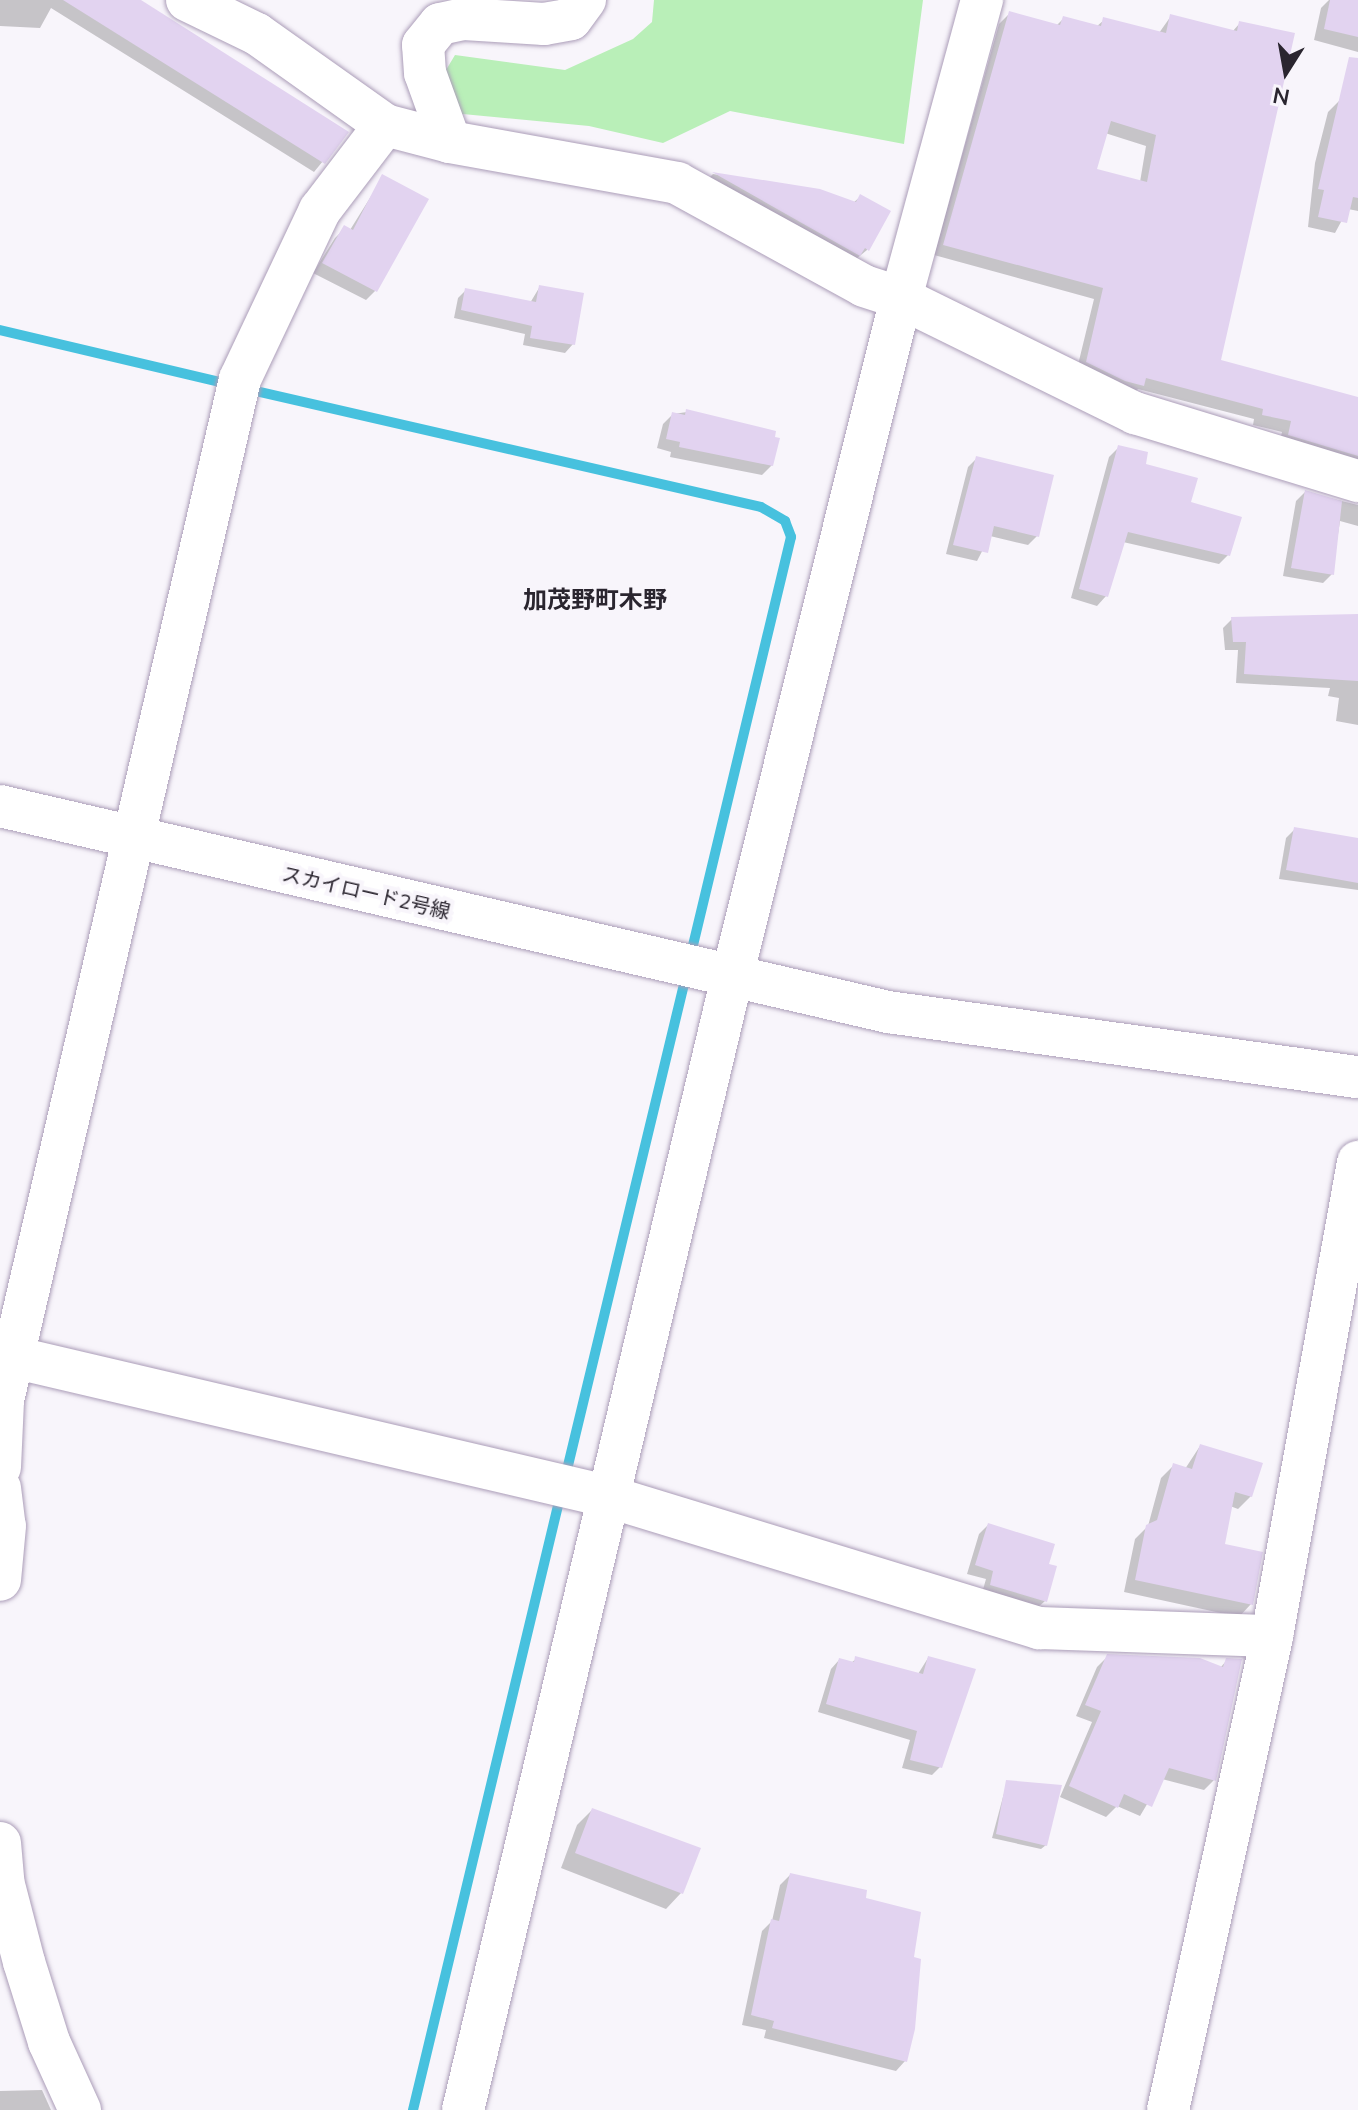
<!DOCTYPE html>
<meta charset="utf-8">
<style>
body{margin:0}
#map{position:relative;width:1358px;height:2110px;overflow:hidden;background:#f8f5fb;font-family:"Nunito Sans","Noto Sans JP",sans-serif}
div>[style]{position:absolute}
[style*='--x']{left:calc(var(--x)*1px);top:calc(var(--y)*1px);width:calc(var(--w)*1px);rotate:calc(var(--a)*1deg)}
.green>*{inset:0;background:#b9efb8}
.shadow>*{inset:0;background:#0003}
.stream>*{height:10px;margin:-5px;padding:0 5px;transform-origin:5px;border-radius:5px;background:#47c1de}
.building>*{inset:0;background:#e2d3f0}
.roads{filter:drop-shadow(0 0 2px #ab9db8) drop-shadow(0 0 2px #ab9db8)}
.minor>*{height:42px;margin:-21px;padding:0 21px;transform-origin:21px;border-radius:21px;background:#fff}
span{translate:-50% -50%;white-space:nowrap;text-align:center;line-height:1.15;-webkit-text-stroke:8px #f8f5fb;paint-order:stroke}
.street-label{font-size:20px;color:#2a252f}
.quarter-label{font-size:24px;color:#2a252f;font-weight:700}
.north{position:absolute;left:1246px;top:32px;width:80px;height:80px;-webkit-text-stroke:6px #f8f5fb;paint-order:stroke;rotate:191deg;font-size:22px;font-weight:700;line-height:32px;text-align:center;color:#2a252f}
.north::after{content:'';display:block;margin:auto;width:28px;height:36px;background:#2a252f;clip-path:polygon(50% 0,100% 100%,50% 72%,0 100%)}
</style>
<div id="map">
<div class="green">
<i style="clip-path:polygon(654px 0,923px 0,904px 144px,730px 111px,663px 143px,589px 126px,452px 113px,443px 75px,455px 55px,565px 70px,633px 39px,652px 22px)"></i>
</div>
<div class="shadow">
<i style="clip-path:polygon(0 0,135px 0,346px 133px,314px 172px,51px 8px,40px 28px,0 26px)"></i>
<i style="clip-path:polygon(1329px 0,1358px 0,1358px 52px,1314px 40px,1321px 8px)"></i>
<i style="clip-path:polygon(evenodd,1010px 13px,1056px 26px,1064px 18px,1096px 27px,1104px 20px,1159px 33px,1171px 16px,1232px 32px,1240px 23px,1219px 361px,1358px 417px,1358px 471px,1279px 445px,1282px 432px,1253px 425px,1254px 419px,1138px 389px,1131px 396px,1076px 373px,1094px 299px,934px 255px,999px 24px,1010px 13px,1105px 133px,1146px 146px,1140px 182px,1095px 170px,1105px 133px)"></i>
<i style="clip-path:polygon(1339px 101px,1358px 106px,1358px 211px,1348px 209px,1335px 233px,1308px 227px,1315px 163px,1328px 112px)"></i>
<i style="clip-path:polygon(713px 174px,819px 191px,853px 203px,861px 196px,888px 212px,867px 250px,850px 264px,705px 182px)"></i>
<i style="clip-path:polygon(383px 177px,376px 290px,366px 300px,313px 273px,335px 238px,345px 228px,350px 230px)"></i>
<i style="clip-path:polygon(539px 288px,573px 344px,565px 353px,523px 345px,525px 334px,454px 318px,458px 298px,466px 290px,530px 303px)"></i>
<i style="clip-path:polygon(687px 412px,772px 465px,762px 475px,670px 457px,671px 452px,657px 448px,663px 424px,673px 414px)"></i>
<i style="clip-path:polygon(1119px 447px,1189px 503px,1228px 555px,1219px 564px,1123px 542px,1106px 596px,1097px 606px,1071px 598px,1109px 457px)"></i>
<i style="clip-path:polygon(977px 458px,1037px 536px,1028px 545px,990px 536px,977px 561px,946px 554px,968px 467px)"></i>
<i style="clip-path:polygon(1305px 492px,1358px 505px,1358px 526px,1340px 521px,1332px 574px,1323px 583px,1283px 576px,1296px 501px)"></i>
<i style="clip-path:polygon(1358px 616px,1358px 725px,1336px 721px,1339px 698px,1328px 696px,1330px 688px,1236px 683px,1238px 650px,1225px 650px,1223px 628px,1232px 619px)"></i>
<i style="clip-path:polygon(1295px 829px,1358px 840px,1358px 890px,1279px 879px,1286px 838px)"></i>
<i style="clip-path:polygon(1200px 1446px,1251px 1496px,1238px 1509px,1230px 1506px,1222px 1546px,1251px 1604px,1239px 1617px,1124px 1592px,1135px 1539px,1148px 1526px,1161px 1478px,1174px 1465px,1185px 1469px)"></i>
<i style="clip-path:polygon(988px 1525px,1046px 1565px,1045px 1601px,1036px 1609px,982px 1593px,986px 1579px,967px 1574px,979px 1534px)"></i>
<i style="clip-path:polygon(1108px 1656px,1220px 1668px,1227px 1660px,1214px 1780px,1204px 1790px,1162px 1779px,1140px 1816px,1117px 1806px,1106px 1817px,1060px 1797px,1092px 1722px,1076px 1716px,1097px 1667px)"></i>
<i style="clip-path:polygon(928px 1658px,940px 1767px,932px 1775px,902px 1768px,910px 1740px,818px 1712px,831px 1669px,839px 1660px,851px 1663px,856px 1659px,918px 1674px)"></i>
<i style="clip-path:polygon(1007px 1782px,1046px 1845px,1041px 1849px,992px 1838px)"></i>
<i style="clip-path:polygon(592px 1810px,681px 1893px,666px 1909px,561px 1868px,577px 1825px)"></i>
<i style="clip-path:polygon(790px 1875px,863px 1900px,911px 1958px,905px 2061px,896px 2071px,764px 2038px,766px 2030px,742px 2025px,762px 1931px,772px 1921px,780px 1885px)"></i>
<i style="clip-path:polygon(42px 2090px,51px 2110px,0 2110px,0 2091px)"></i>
</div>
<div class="stream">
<i style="--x:0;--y:330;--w:234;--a:13.3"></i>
<i style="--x:247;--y:389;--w:527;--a:12.93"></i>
<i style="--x:761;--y:507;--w:28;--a:30"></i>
<i style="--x:785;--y:521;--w:17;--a:69"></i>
<i style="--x:791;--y:537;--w:432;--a:103.5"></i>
<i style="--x:565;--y:1478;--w:516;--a:-76.45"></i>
<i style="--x:413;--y:2110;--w:635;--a:-76.51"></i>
</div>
<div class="building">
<i style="clip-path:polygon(63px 0,141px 0,349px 132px,325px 164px)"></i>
<i style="clip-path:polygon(1330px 0,1358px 0,1358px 37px,1324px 29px)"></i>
<i style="clip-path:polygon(evenodd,1009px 11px,1060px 25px,1063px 16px,1101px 26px,1103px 17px,1166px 33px,1170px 14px,1237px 31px,1239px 21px,1295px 33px,1221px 360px,1358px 397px,1358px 456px,1288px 435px,1291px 421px,1262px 415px,1263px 409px,1146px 378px,1144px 386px,1125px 381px,1086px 362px,1103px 288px,943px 245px,1009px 11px,1111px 121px,1156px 135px,1147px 182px,1097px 169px,1111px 121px)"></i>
<i style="clip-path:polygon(1349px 57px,1358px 58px,1358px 198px,1353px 197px,1347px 223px,1318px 217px,1324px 190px,1318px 189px)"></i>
<i style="clip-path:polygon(712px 172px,820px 189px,856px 202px,860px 194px,891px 211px,869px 251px,865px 248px,860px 256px)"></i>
<i style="clip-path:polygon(382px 174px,429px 199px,377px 292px,322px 263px,344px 225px,353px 230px)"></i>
<i style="clip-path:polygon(539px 285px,584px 293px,575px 345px,530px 338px,532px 326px,461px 310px,465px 288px,536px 302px)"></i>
<i style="clip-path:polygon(686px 409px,776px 431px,775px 437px,780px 438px,773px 466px,679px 447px,680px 442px,666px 439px,672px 412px,685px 415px)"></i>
<i style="clip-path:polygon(1118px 445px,1148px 452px,1146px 464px,1198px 478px,1191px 502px,1242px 517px,1230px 556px,1128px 532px,1108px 597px,1079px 589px)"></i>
<i style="clip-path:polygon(976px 456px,1054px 475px,1039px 537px,994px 526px,988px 553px,953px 545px)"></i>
<i style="clip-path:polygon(1305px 490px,1342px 501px,1334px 575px,1291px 568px)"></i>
<i style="clip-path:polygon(1358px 614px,1358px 681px,1244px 674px,1246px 642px,1233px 642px,1231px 617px)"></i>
<i style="clip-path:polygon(1294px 827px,1358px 838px,1358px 883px,1286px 870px)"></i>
<i style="clip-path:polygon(1200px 1444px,1263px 1463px,1252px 1497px,1235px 1492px,1225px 1544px,1263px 1552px,1253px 1605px,1135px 1580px,1146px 1525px,1157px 1520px,1173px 1463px,1192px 1469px)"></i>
<i style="clip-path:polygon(988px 1523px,1055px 1544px,1049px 1564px,1057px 1566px,1047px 1602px,990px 1585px,993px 1571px,975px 1565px)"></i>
<i style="clip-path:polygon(1107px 1654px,1200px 1658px,1223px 1667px,1226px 1658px,1242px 1659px,1216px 1781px,1169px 1768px,1152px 1807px,1124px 1794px,1118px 1808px,1069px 1786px,1101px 1711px,1085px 1705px)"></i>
<i style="clip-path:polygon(855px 1656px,923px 1674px,928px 1656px,976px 1669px,942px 1768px,910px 1760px,917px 1731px,826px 1704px,839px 1658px,854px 1662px)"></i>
<i style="clip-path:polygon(1006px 1780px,1062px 1785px,1047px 1846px,996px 1834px)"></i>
<i style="clip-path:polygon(592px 1808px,701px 1848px,683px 1894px,575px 1853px)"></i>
<i style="clip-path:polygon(790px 1873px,867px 1890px,866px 1898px,921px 1912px,914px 1957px,921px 1959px,915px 2029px,907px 2062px,772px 2028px,774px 2021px,751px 2015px,771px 1919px,779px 1921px)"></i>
</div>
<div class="roads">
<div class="minor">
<i style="--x:187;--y:0;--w:78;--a:25.9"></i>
<i style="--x:257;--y:34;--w:157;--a:35.4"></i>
<i style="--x:385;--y:125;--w:67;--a:14.7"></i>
<i style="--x:450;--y:142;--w:231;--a:10.2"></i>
<i style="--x:677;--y:183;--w:213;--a:28.8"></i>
<i style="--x:864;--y:286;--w:39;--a:18"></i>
<i style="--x:901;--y:298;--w:261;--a:26.2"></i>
<i style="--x:1135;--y:413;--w:233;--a:17"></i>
<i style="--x:450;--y:142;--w:73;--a:-109.9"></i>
<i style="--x:425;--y:73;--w:28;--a:-94"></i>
<i style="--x:423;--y:45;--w:27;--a:-51"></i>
<i style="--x:440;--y:24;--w:25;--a:-12"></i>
<i style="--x:464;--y:19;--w:80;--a:3.6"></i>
<i style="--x:544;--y:24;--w:27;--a:-10"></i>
<i style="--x:571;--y:19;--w:24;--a:-54"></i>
<i style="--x:0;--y:806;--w:912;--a:13.06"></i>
<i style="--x:888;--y:1012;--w:474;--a:7.9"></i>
<i style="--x:0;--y:1354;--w:627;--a:13.19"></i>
<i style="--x:610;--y:1497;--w:449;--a:17"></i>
<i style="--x:1039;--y:1628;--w:233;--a:2"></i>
<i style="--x:0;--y:1467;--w:67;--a:-87.4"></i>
<i style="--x:3;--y:1400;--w:1048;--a:-76.93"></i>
<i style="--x:240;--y:379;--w:187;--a:-64.7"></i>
<i style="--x:320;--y:210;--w:107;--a:-52.6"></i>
<i style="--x:0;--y:1488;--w:38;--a:83"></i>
<i style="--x:5;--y:1526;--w:54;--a:95.3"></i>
<i style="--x:0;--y:1843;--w:38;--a:85"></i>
<i style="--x:3;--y:1881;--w:84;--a:75.5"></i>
<i style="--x:24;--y:1962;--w:84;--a:72.6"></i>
<i style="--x:49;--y:2042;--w:75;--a:65.5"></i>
<i style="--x:463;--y:2110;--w:1164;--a:-76.64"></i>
<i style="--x:732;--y:977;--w:700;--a:-76.02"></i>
<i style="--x:901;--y:298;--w:309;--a:-74.8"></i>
<i style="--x:1168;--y:2110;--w:485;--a:-77.6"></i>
<i style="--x:1272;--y:1636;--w:482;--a:-79.7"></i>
</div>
</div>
<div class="street-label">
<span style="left:366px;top:893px;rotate:13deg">スカイロード2号線</span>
</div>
<div class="quarter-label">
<span style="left:595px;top:601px">加茂野町木野</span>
</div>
<div class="north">N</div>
</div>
